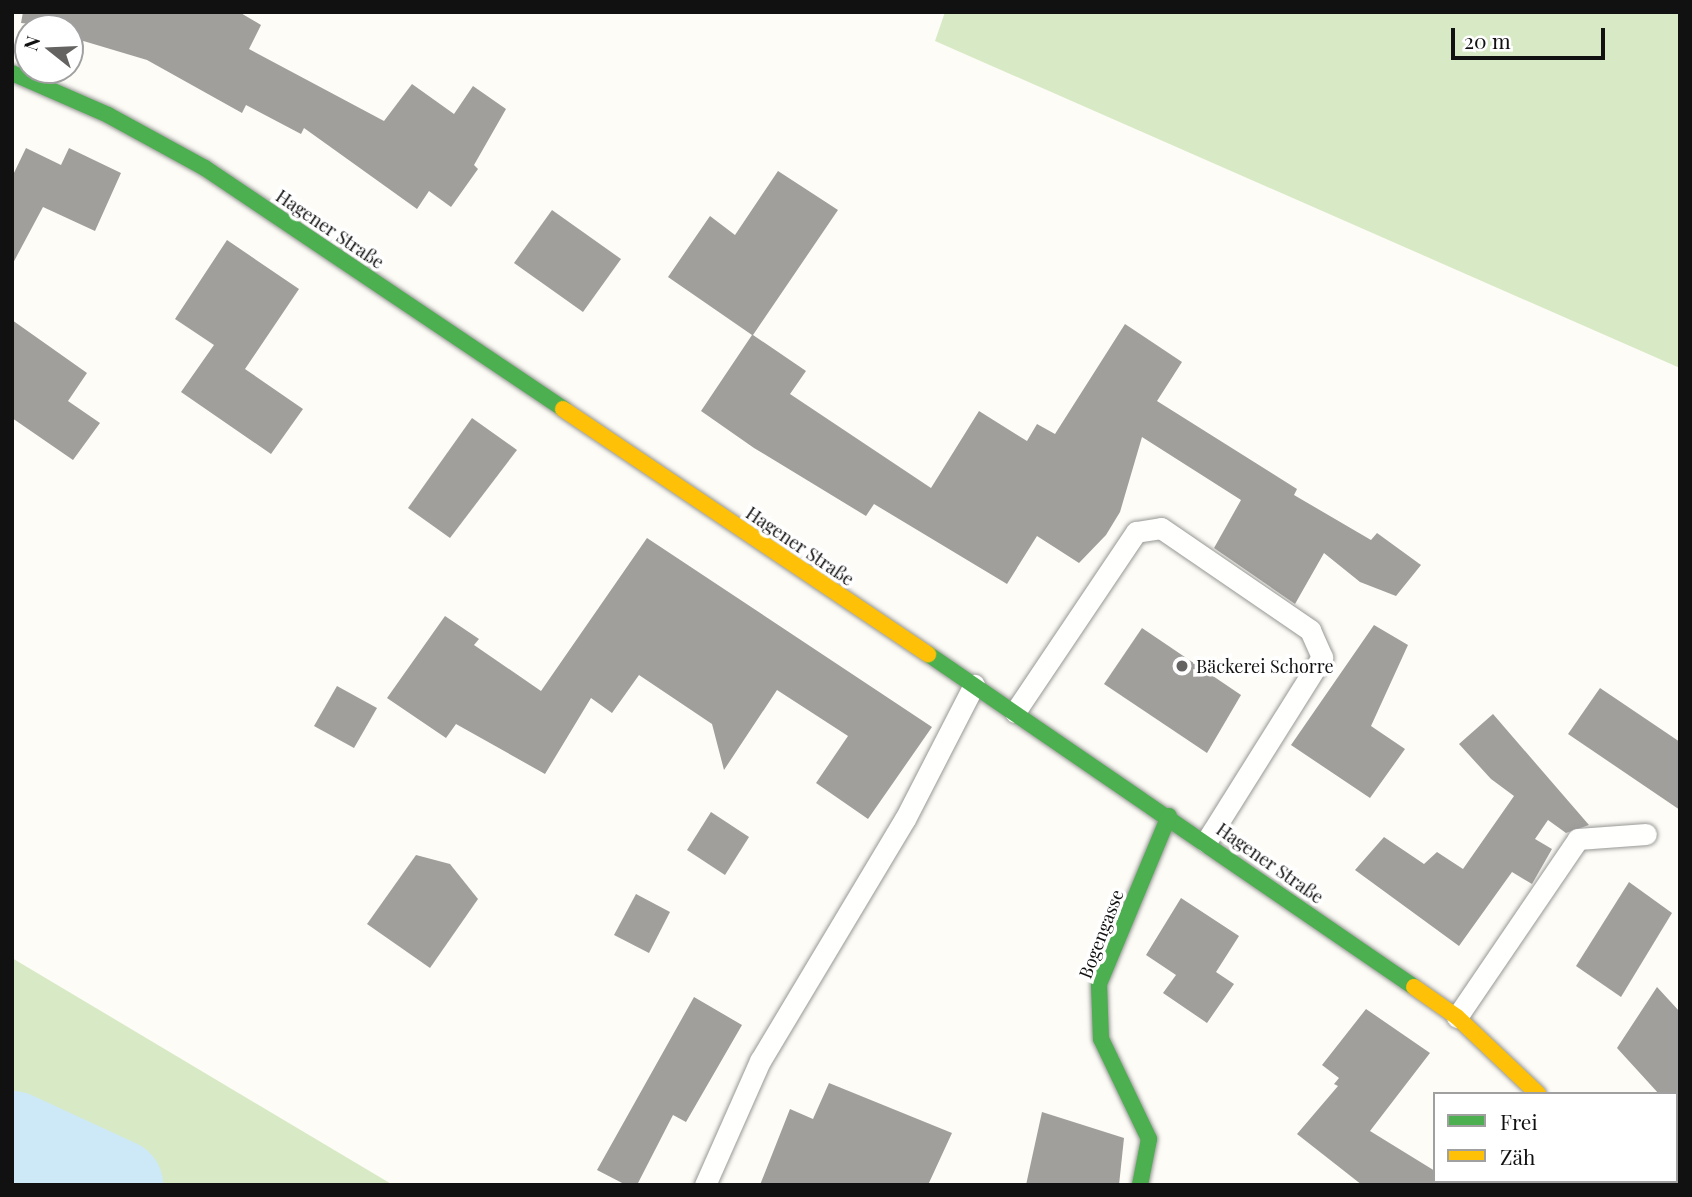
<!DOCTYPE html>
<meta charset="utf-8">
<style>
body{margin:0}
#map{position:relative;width:1692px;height:1197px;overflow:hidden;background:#fdfcf7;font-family:"Playfair Display",serif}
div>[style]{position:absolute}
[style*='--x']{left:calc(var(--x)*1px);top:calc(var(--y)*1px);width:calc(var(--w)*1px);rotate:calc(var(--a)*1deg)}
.forest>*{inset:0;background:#d8eac5}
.river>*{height:93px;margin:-46.5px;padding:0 46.5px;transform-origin:46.5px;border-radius:46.5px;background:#cde8f7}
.building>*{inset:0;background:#a19f9c}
.roads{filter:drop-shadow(0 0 2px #979795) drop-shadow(0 0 2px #979795)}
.lane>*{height:21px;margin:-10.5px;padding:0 10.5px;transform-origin:10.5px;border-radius:10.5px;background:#fffffe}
.fast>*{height:16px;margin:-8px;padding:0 8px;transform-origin:8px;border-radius:8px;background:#4caf50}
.slow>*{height:16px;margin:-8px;padding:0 8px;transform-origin:8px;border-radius:8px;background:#ffc107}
.dots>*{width:19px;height:19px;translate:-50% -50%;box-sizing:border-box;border:4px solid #fff;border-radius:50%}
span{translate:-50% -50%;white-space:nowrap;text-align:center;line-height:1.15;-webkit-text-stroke:7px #fff;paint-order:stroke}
.street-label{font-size:18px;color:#111}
.poi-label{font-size:18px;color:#111}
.left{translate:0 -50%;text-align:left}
.frame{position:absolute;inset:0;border:14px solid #111;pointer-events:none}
.legend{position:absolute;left:1433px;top:1092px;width:245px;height:91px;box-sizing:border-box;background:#fff;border:2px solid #a0a0a0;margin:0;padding:9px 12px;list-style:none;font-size:21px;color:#111}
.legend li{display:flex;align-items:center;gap:14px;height:35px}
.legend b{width:35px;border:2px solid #a0a0a0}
.north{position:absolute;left:14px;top:14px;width:70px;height:70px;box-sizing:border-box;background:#fff;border:2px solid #a0a0a0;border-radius:50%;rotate:288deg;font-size:19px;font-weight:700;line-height:28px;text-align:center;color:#111}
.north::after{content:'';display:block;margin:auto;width:24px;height:32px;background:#646362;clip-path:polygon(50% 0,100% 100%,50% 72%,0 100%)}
.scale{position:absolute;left:1451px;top:28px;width:154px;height:32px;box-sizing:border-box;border:4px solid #111;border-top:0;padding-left:9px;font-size:21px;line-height:24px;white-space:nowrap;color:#111;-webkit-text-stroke:5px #fff;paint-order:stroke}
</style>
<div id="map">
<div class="forest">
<i style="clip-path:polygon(945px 12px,1680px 12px,1680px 368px,935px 41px)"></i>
<i style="clip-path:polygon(12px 958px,393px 1185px,12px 1185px)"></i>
</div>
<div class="river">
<i style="--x:12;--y:1137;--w:115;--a:24.8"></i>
</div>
<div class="building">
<i style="clip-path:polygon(23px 12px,239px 12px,261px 25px,249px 49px,384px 121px,412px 84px,454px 114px,473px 86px,506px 109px,474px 165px,478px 169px,451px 207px,429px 191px,417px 209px,304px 128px,301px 134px,246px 105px,242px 113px,147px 60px,70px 37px,70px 28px,21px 23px)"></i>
<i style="clip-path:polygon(26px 148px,61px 165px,69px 148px,121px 173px,95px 231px,43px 207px,12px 265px,12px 177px)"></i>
<i style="clip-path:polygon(778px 171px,838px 210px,753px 335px,806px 371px,790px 394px,931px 488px,979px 411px,1027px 441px,1037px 424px,1055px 434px,1125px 324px,1182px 362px,1157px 401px,1297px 489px,1294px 495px,1371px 540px,1377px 533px,1421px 565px,1396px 596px,1360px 582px,1324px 553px,1295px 604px,1214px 548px,1241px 500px,1142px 437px,1120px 512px,1106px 535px,1079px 563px,1037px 536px,1007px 584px,874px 504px,866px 516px,754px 448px,701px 411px,752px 335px,668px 277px,710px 216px,735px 235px)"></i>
<i style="clip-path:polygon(552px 210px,621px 259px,583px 312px,514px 263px)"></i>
<i style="clip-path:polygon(227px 240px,299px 289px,245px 369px,303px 409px,271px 454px,181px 392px,214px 345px,175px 319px)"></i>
<i style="clip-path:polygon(12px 320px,87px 373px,68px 401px,100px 423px,73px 460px,12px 418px)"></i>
<i style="clip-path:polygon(472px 418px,517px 450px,450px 538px,408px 508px)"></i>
<i style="clip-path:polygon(647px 538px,932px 727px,868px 819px,816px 783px,848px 736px,777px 690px,724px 770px,712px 724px,639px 675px,612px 713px,591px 698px,545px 774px,456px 724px,446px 738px,387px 698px,445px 616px,479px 639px,474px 645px,541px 691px)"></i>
<i style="clip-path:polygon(1374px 625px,1408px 645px,1371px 726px,1405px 749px,1370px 798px,1291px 745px)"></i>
<i style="clip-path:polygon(1142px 628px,1241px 695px,1207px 753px,1104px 684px)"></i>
<i style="clip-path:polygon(337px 686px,377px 708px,354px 748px,314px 726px)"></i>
<i style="clip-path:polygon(1600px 688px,1680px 742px,1680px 810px,1568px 734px)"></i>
<i style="clip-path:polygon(1493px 714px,1589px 825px,1566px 833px,1548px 820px,1535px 839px,1552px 849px,1532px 884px,1512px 872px,1459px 946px,1355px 870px,1384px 837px,1424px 864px,1437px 852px,1463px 869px,1514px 796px,1491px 779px,1459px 744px)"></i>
<i style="clip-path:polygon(711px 812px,749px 837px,725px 875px,687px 850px)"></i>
<i style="clip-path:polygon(416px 855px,450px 864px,478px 899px,430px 968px,367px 924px)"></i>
<i style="clip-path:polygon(1629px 882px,1672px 913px,1621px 997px,1576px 966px)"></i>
<i style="clip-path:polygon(636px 894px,670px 912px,649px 953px,614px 935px)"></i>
<i style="clip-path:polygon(1181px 898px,1239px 936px,1216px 972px,1234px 984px,1207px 1023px,1163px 993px,1176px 975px,1146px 955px)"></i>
<i style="clip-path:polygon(1657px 987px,1680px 1012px,1680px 1117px,1676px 1094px,1659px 1094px,1617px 1048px)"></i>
<i style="clip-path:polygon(694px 997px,742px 1025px,686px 1122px,673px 1115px,637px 1185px,626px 1185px,597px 1170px)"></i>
<i style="clip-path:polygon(1366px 1009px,1430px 1053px,1370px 1131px,1435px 1171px,1435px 1181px,1457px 1185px,1362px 1185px,1297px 1134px,1338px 1086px,1334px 1084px,1339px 1078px,1322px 1065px)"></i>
<i style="clip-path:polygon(829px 1083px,952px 1133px,928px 1185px,760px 1185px,790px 1109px,813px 1119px)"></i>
<i style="clip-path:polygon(1042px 1112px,1124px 1138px,1119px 1185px,1026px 1185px)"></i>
</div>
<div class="roads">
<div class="lane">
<i style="--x:1015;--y:712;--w:217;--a:-56.1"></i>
<i style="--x:1136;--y:532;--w:25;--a:-9"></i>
<i style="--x:1161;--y:528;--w:181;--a:34.4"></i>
<i style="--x:1310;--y:630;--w:30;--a:66"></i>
<i style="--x:1322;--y:657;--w:218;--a:122.1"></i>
<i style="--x:1457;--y:1017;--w:215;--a:-55.8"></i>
<i style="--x:1578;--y:839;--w:68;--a:-4.2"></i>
<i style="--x:705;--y:1185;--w:136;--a:-66.1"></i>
<i style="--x:760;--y:1061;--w:282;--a:-59.1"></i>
<i style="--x:905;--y:819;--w:151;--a:-62.8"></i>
</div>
<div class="fast">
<i style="--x:12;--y:73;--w:105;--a:23.6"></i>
<i style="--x:108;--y:115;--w:111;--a:28.7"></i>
<i style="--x:205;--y:168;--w:432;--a:33.9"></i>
<i style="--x:928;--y:654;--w:589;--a:34.42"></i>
<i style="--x:1630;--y:1181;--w:5;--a:53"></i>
<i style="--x:1140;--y:1185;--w:47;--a:-78.9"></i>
<i style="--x:1149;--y:1139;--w:111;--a:-115.6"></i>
<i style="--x:1101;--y:1039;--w:55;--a:-92.1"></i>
<i style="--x:1099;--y:984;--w:182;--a:-67.4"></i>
</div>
<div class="slow">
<i style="--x:563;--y:409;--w:440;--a:33.9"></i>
<i style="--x:1414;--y:987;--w:52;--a:34.9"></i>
<i style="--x:1457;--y:1017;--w:112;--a:43.5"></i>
</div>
</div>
<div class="dots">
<i style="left:1182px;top:666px;background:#646362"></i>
</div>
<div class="street-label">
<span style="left:330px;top:229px;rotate:34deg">Hagener Straße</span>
<span style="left:800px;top:546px;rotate:34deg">Hagener Straße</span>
<span style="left:1270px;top:863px;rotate:35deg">Hagener Straße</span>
<span style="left:1101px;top:934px;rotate:-69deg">Bogengasse</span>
</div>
<div class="poi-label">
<span class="left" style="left:1196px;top:666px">Bäckerei Schorre</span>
</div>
<div class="frame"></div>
<ul class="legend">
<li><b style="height:9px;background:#4caf50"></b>Frei</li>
<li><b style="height:9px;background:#ffc107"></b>Zäh</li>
</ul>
<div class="north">N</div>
<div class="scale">20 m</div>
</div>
